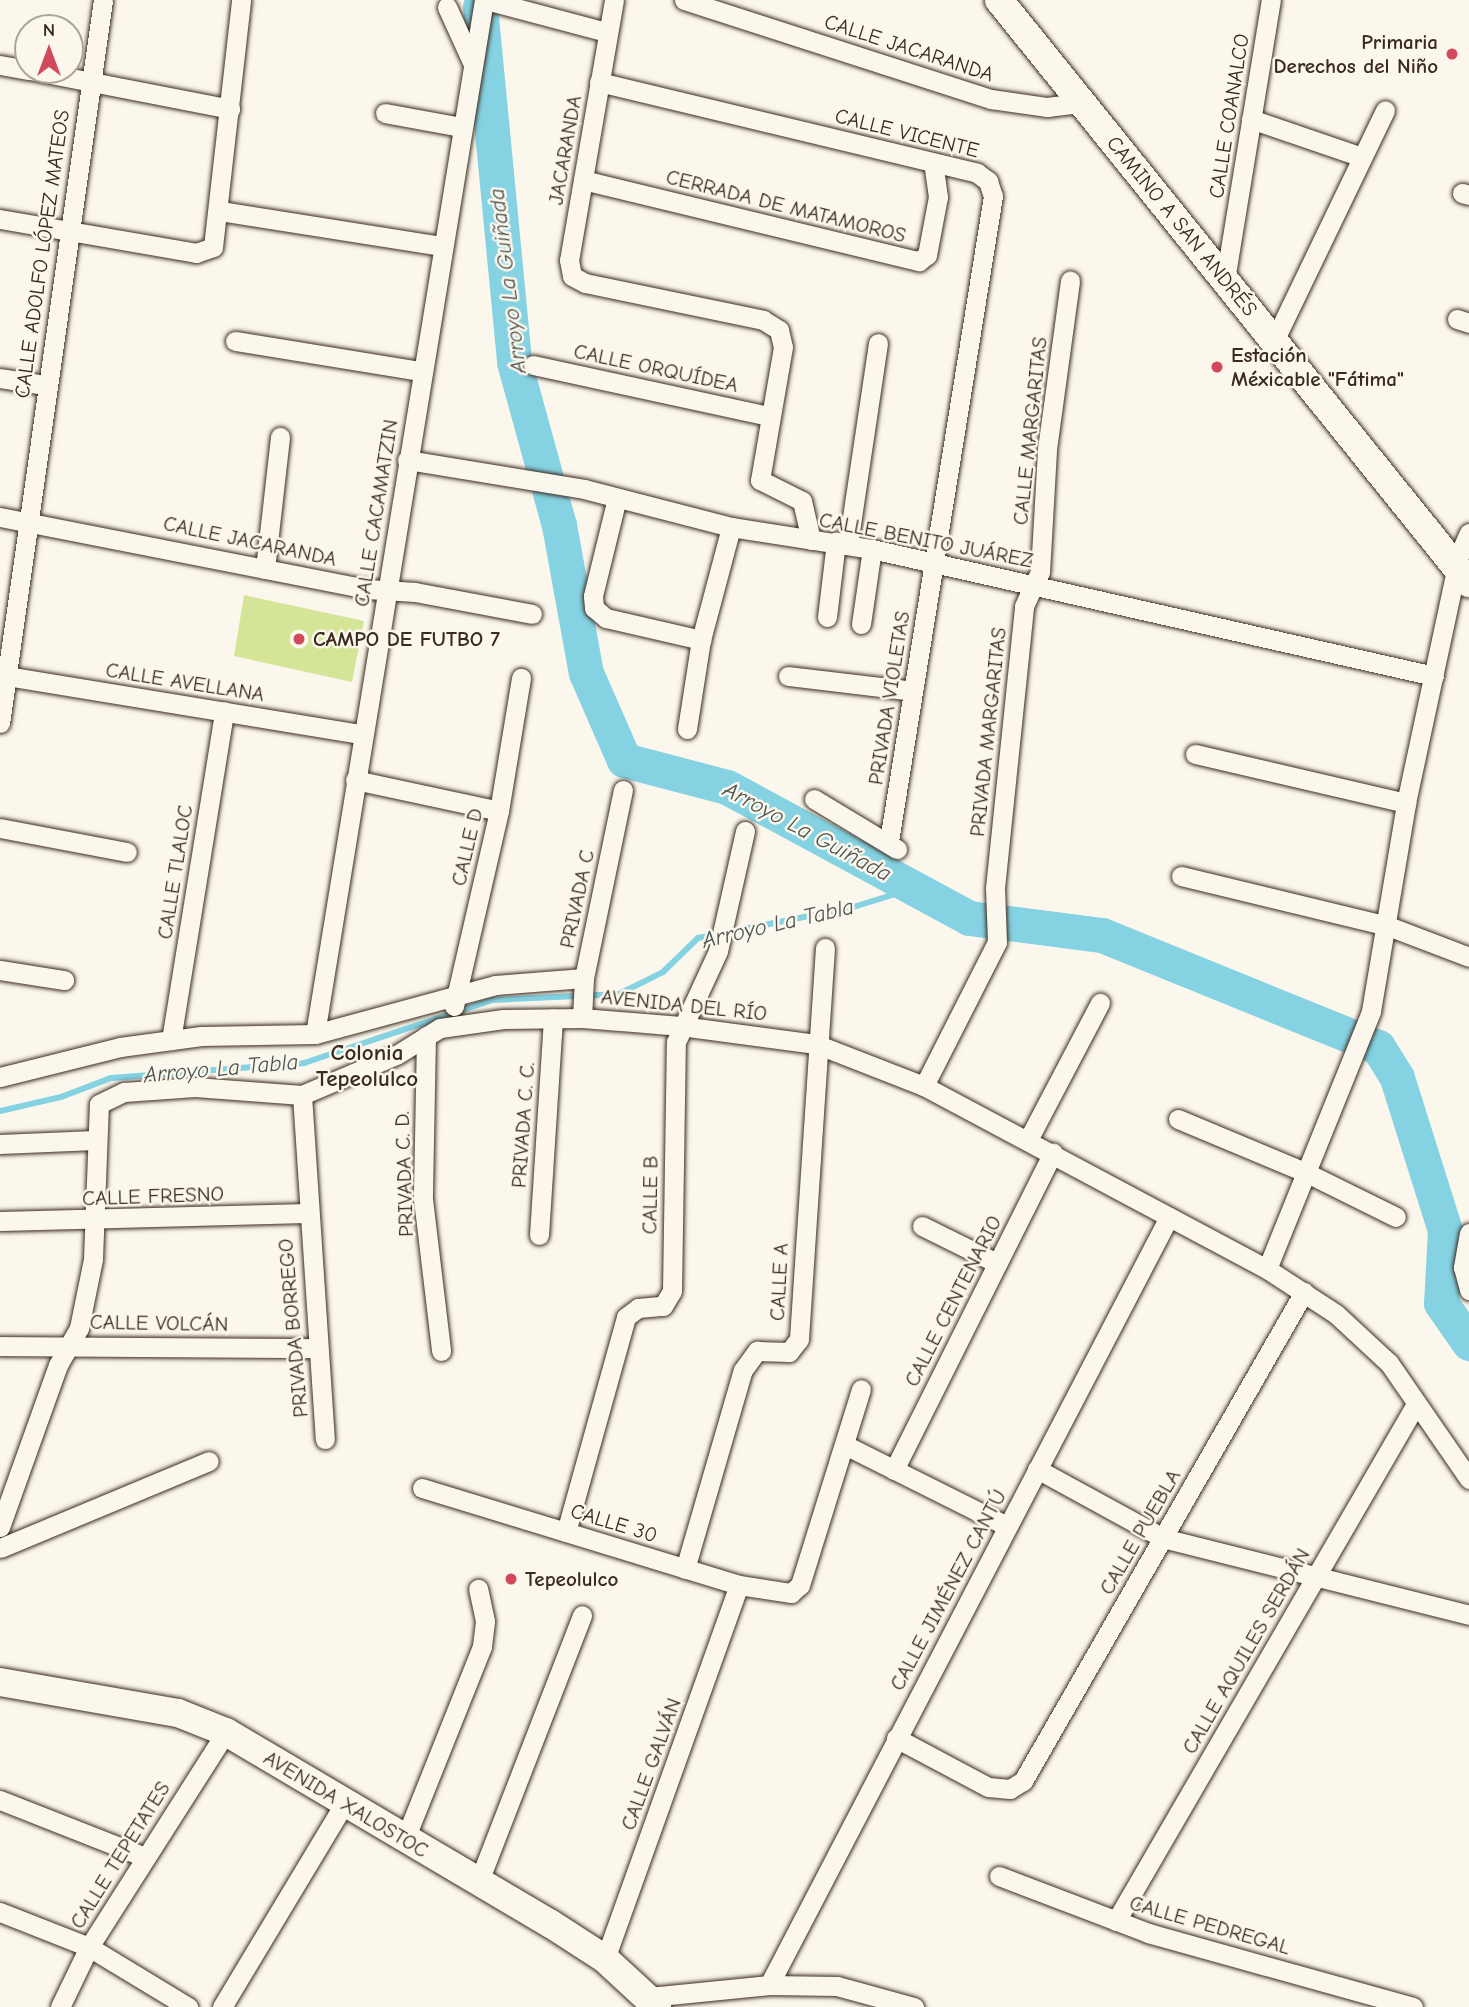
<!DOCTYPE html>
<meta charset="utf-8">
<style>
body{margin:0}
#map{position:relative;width:1469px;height:2007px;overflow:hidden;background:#fbf7ec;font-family:"Comic Neue",sans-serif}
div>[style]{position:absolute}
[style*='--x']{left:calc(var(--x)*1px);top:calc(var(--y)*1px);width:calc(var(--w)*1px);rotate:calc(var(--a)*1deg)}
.green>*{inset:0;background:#d5e598}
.stream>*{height:6px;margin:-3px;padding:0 3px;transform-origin:3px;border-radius:3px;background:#85d2e3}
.river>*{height:35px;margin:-17.5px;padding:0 17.5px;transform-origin:17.5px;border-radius:17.5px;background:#85d2e3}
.roads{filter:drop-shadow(0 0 2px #3b2a1e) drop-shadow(0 0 2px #3b2a1e)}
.street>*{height:19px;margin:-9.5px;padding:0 9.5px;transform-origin:9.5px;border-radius:9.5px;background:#fbf7ec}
.secondary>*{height:28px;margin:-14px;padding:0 14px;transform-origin:14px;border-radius:14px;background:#fbf7ec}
.dots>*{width:19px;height:19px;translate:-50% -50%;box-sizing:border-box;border:4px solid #fbf7ec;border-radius:50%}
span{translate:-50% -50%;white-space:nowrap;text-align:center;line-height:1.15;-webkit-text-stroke:5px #fbf7ec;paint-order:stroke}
.poi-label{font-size:21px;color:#3b2a1e;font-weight:700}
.right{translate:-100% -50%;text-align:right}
.left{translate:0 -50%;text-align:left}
.street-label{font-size:21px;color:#3b2a1e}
.water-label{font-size:23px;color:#4e544f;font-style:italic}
.neighbourhood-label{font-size:23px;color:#3b2a1e;font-weight:700}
.north{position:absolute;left:14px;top:14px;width:70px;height:70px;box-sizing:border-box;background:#fbf7ec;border:2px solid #aea59a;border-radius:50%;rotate:0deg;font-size:19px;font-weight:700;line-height:28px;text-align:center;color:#3b2a1e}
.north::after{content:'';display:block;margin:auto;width:24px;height:32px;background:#d1495b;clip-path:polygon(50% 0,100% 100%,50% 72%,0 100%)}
</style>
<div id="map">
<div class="green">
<i style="clip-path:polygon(244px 595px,364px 621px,352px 682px,234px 656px)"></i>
</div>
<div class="stream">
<i style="--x:0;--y:1111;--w:63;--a:-12.9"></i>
<i style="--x:61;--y:1097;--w:53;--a:-20.8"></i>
<i style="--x:111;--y:1078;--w:194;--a:-4.4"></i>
<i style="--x:304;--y:1063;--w:198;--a:-18.5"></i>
<i style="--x:492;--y:1000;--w:127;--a:-2.7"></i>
<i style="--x:619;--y:994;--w:49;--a:-26.6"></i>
<i style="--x:663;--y:972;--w:49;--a:-44.2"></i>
<i style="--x:698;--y:938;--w:155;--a:-11.2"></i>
<i style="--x:850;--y:908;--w:68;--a:-17.1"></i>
</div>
<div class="river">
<i style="--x:480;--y:7;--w:357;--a:84.5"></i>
<i style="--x:514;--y:362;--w:169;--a:74.6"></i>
<i style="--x:559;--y:525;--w:150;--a:79.7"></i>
<i style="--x:586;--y:673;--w:95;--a:66.4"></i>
<i style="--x:624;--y:760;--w:106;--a:14.7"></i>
<i style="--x:727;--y:787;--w:275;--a:28.4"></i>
<i style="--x:969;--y:918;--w:134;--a:7.3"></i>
<i style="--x:1102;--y:935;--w:298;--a:22.1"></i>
<i style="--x:1378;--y:1047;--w:36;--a:58"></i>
<i style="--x:1397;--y:1078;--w:159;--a:72.5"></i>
<i style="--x:1445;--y:1230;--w:73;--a:93.1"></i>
<i style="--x:1441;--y:1303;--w:49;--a:55"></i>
</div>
<div class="roads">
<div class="street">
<i style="--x:486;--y:0;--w:124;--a:14.9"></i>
<i style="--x:614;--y:0;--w:264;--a:99.8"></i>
<i style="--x:569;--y:260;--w:16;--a:79"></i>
<i style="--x:572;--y:276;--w:15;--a:28"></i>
<i style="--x:585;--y:283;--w:182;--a:11.7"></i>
<i style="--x:763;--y:320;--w:19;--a:32"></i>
<i style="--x:779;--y:330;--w:17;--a:77"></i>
<i style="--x:783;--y:347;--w:135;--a:99.8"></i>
<i style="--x:760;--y:480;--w:47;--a:26.6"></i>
<i style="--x:802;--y:501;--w:40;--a:77"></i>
<i style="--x:684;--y:0;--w:323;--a:17.9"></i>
<i style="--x:991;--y:99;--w:57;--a:8.1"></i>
<i style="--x:1047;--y:107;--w:35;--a:-7"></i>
<i style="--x:447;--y:7;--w:60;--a:65.6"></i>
<i style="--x:0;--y:65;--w:28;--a:10"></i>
<i style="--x:30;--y:70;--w:204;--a:11"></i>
<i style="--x:599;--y:82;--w:389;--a:13.5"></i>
<i style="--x:977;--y:173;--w:14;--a:36"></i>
<i style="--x:988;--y:181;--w:16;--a:72"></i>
<i style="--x:993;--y:196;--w:653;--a:99.16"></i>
<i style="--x:385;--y:113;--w:77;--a:10.4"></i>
<i style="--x:1251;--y:119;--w:117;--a:18.9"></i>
<i style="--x:583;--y:180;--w:346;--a:13.6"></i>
<i style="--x:919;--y:261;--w:10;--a:-37"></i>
<i style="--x:927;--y:255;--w:59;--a:-79.3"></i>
<i style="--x:938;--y:197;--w:34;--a:-98"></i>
<i style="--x:1462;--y:193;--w:7;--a:16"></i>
<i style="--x:220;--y:211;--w:225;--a:9"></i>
<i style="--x:0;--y:219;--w:199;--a:9.8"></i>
<i style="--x:196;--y:253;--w:18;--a:-19"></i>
<i style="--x:213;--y:247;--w:249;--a:-83.5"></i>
<i style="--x:1225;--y:280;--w:284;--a:-80.7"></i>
<i style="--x:1457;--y:319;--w:13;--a:18"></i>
<i style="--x:235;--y:341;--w:188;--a:9.2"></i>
<i style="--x:1274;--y:341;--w:256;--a:-64.3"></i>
<i style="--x:533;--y:365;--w:241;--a:12.2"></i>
<i style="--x:0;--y:378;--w:46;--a:8.8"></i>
<i style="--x:407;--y:460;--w:179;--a:9.3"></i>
<i style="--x:584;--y:489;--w:152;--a:14.5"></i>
<i style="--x:731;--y:527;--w:143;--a:8.9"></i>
<i style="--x:872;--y:549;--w:576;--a:12.73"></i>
<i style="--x:617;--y:498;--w:101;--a:103.8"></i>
<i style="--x:593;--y:596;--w:12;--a:85"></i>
<i style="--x:594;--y:608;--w:16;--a:40"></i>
<i style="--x:606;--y:618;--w:98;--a:13"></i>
<i style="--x:0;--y:517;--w:374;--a:11.1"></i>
<i style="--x:367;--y:589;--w:48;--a:3.6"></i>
<i style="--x:415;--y:592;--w:119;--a:10.6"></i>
<i style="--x:848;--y:544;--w:203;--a:-81.5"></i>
<i style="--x:265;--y:569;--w:133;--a:-83.5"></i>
<i style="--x:827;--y:617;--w:76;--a:-83.2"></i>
<i style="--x:861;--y:624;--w:76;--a:-81.7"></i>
<i style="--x:0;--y:675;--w:367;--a:9.3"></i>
<i style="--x:788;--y:676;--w:126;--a:6.8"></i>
<i style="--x:0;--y:723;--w:730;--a:-81.89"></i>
<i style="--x:687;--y:729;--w:90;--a:-81.1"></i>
<i style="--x:701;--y:640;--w:117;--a:-75.1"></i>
<i style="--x:1195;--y:754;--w:217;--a:13.1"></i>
<i style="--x:355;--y:780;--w:147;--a:12.1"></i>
<i style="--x:814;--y:799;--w:97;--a:31.1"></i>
<i style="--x:0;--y:828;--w:129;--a:10.7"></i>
<i style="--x:1181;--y:876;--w:213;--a:13.6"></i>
<i style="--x:1388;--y:926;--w:87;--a:20.9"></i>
<i style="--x:0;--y:970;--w:65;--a:8.9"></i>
<i style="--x:454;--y:1006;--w:200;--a:-77"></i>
<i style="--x:499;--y:811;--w:135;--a:-80.6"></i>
<i style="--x:582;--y:1018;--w:40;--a:-87.1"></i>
<i style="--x:584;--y:978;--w:192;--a:-78.3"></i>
<i style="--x:315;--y:1034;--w:1048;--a:-80.72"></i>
<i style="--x:426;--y:1036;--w:163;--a:91.1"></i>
<i style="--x:423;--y:1199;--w:153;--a:83.2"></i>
<i style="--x:171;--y:1040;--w:333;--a:-80.8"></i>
<i style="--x:0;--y:1077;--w:124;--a:-14"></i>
<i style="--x:120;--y:1047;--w:82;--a:-7.7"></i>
<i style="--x:201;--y:1036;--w:114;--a:-1"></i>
<i style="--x:315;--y:1034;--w:187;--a:-15.2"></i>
<i style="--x:495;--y:985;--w:89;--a:-4.5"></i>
<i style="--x:924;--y:1086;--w:161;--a:-63.1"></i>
<i style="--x:997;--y:942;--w:54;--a:-92.1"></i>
<i style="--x:995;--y:888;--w:283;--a:-84.1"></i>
<i style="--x:1024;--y:606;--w:38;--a:-65"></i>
<i style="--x:1040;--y:572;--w:123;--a:-86.7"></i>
<i style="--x:1047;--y:449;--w:170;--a:-82.2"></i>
<i style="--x:302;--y:1095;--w:345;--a:86.2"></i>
<i style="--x:1178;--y:1119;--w:140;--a:22.7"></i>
<i style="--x:1307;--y:1173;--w:99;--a:26.3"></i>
<i style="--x:1028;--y:1140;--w:155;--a:-62.3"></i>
<i style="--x:0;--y:1144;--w:95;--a:-2.4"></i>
<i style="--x:0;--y:1221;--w:307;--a:-1.5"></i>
<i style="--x:922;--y:1226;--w:84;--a:26.3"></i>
<i style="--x:1469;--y:1233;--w:35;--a:100"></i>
<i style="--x:1463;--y:1267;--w:24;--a:75"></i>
<i style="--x:539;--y:1235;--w:217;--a:-86.3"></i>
<i style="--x:1267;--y:1269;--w:278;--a:-68"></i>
<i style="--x:1371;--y:1011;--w:211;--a:-80.4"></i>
<i style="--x:1406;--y:803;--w:254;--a:-77.9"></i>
<i style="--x:1459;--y:555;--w:24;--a:-66"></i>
<i style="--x:0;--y:1346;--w:318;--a:0.4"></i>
<i style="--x:845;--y:1445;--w:181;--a:26.6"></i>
<i style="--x:1037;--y:1469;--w:144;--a:28.7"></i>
<i style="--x:1163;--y:1538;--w:316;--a:14.1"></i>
<i style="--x:894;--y:1470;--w:355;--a:-63.4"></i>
<i style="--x:422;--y:1488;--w:332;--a:17"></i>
<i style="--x:739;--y:1585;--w:53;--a:8.7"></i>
<i style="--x:791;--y:1593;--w:12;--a:-42"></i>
<i style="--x:800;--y:1585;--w:205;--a:-72.7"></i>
<i style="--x:0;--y:1527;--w:172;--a:-70.3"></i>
<i style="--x:58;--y:1365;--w:43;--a:-60.4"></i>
<i style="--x:79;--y:1328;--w:70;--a:-78.5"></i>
<i style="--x:93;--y:1259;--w:155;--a:-87.8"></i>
<i style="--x:99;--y:1104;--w:28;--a:-26"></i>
<i style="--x:124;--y:1092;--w:71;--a:-4"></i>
<i style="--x:195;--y:1087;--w:107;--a:4.3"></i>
<i style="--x:302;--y:1095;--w:104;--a:-23.1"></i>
<i style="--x:398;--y:1054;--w:49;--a:-31.8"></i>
<i style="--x:440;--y:1028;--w:64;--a:-8.1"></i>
<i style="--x:503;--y:1019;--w:79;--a:-0.7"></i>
<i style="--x:582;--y:1018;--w:99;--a:4.6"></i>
<i style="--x:681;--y:1026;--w:136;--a:7.6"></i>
<i style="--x:816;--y:1044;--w:116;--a:21.3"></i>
<i style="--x:924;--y:1086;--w:389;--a:28.1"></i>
<i style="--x:1267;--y:1269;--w:82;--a:33.1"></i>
<i style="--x:1336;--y:1314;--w:72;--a:42.8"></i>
<i style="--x:1389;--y:1363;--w:141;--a:55.4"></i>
<i style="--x:566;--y:1532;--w:223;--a:-74.4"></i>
<i style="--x:626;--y:1317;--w:15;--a:-37"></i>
<i style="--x:638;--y:1308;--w:25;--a:-5"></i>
<i style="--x:663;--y:1306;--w:17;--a:-59"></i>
<i style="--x:672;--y:1291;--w:249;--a:-89.1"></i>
<i style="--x:676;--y:1042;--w:100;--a:-65.2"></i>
<i style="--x:718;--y:951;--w:123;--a:-77.3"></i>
<i style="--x:0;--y:1548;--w:226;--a:-22.6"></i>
<i style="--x:685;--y:1569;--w:207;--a:-73.8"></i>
<i style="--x:743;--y:1370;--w:24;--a:-54"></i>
<i style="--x:757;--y:1351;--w:32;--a:2"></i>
<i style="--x:789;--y:1352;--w:16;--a:-52"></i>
<i style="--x:799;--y:1339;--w:392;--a:-86.2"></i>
<i style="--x:896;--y:1738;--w:104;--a:28"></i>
<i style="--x:988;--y:1787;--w:22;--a:5"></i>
<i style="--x:1010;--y:1789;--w:15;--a:-32"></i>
<i style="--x:1023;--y:1781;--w:564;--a:-60.12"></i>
<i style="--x:0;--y:1800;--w:156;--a:21.5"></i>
<i style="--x:405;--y:1839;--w:208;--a:-68.2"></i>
<i style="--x:482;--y:1646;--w:25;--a:-83"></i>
<i style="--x:485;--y:1621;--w:33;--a:-102"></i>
<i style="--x:999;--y:1876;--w:160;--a:20.9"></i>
<i style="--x:1148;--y:1933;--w:275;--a:15.6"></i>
<i style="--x:479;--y:1881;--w:285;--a:-68.8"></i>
<i style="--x:0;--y:1912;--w:96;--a:21.5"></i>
<i style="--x:89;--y:1947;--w:116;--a:31.2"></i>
<i style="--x:1116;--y:1921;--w:598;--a:-59.87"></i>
<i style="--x:605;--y:1959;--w:397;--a:-70.3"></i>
<i style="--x:769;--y:1985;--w:866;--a:-62.49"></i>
<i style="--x:649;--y:1997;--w:121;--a:-5.7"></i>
<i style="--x:769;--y:1985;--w:68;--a:0.8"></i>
<i style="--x:837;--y:1986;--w:80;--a:15.3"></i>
<i style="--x:60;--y:2007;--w:67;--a:-64.2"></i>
<i style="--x:89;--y:1947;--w:255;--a:-57.5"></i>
<i style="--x:222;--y:2007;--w:237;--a:-59"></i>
</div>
<div class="secondary">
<i style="--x:999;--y:0;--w:749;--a:51.13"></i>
<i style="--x:0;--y:1682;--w:181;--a:9.9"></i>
<i style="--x:178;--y:1713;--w:52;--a:21.6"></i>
<i style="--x:226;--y:1732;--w:377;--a:30.6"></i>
<i style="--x:551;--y:1924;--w:64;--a:32.9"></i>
<i style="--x:605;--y:1959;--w:71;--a:42.7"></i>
</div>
</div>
<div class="dots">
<i style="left:1452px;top:54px;background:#d1495b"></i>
<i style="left:1217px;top:367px;background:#d1495b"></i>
<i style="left:299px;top:639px;background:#d1495b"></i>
<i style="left:511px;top:1579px;background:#d1495b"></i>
</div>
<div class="poi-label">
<span class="right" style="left:1438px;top:54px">Primaria<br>Derechos del Niño</span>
<span class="left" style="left:1231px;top:367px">Estación<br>Méxicable "Fátima"</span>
<span class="left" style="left:313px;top:639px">CAMPO DE FUTBO 7</span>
<span class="left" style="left:525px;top:1579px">Tepeolulco</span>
</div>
<div class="street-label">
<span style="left:909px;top:48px;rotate:18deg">CALLE JACARANDA</span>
<span style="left:1229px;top:116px;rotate:-81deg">CALLE COANALCO</span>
<span style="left:907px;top:133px;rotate:14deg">CALLE VICENTE</span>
<span style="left:565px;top:150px;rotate:-80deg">JACARANDA</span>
<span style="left:786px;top:206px;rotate:14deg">CERRADA DE MATAMOROS</span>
<span style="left:1182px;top:226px;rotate:51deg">CAMINO A SAN ANDRÉS</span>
<span style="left:42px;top:254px;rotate:-82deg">CALLE ADOLFO LÓPEZ MATEOS</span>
<span style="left:656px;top:368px;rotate:12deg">CALLE ORQUÍDEA</span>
<span style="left:1030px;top:431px;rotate:-84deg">CALLE MARGARITAS</span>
<span style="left:376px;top:513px;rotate:-81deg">CALLE CACAMATZIN</span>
<span style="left:926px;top:540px;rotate:11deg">CALLE BENITO JUÁREZ</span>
<span style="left:250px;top:541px;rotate:12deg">CALLE JACARANDA</span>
<span style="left:185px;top:682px;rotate:9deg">CALLE AVELLANA</span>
<span style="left:889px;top:698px;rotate:-81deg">PRIVADA VIOLETAS</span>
<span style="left:988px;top:732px;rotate:-84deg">PRIVADA MARGARITAS</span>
<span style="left:467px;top:847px;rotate:-77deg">CALLE D</span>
<span style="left:175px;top:872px;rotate:-81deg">CALLE TLALOC</span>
<span style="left:577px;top:899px;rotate:-78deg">PRIVADA C</span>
<span style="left:684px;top:1005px;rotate:6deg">AVENIDA DEL RÍO</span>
<span style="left:523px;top:1125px;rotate:-86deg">PRIVADA C. C.</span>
<span style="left:404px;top:1174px;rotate:-92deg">PRIVADA C. D.</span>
<span style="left:650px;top:1195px;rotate:-89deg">CALLE B</span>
<span style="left:153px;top:1196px;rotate:-2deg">CALLE FRESNO</span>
<span style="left:779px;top:1282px;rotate:-87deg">CALLE A</span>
<span style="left:953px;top:1301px;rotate:-63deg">CALLE CENTENARIO</span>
<span style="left:159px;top:1323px;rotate:1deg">CALLE VOLCÁN</span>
<span style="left:293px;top:1328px;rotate:-95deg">PRIVADA BORREGO</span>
<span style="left:614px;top:1523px;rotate:17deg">CALLE 30</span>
<span style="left:1140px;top:1532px;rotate:-60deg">CALLE PUEBLA</span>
<span style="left:948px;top:1590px;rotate:-62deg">CALLE JIMÉNEZ CANTÚ</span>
<span style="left:1246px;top:1651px;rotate:-60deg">CALLE AQUILES SERDÁN</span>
<span style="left:651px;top:1764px;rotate:-70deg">CALLE GALVÁN</span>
<span style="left:346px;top:1804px;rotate:31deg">AVENIDA XALOSTOC</span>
<span style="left:120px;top:1855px;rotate:-58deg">CALLE TEPETATES</span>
<span style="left:1210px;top:1925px;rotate:16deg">CALLE PEDREGAL</span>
</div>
<div class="water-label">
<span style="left:508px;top:281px;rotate:-97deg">Arroyo La Guiñada</span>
<span style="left:807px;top:832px;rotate:28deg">Arroyo La Guiñada</span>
<span style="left:778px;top:924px;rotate:-13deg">Arroyo La Tabla</span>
<span style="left:221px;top:1069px;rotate:-5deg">Arroyo La Tabla</span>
</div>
<div class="neighbourhood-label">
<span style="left:367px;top:1066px">Colonia<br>Tepeolulco</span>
</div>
<div class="north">N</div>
</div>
